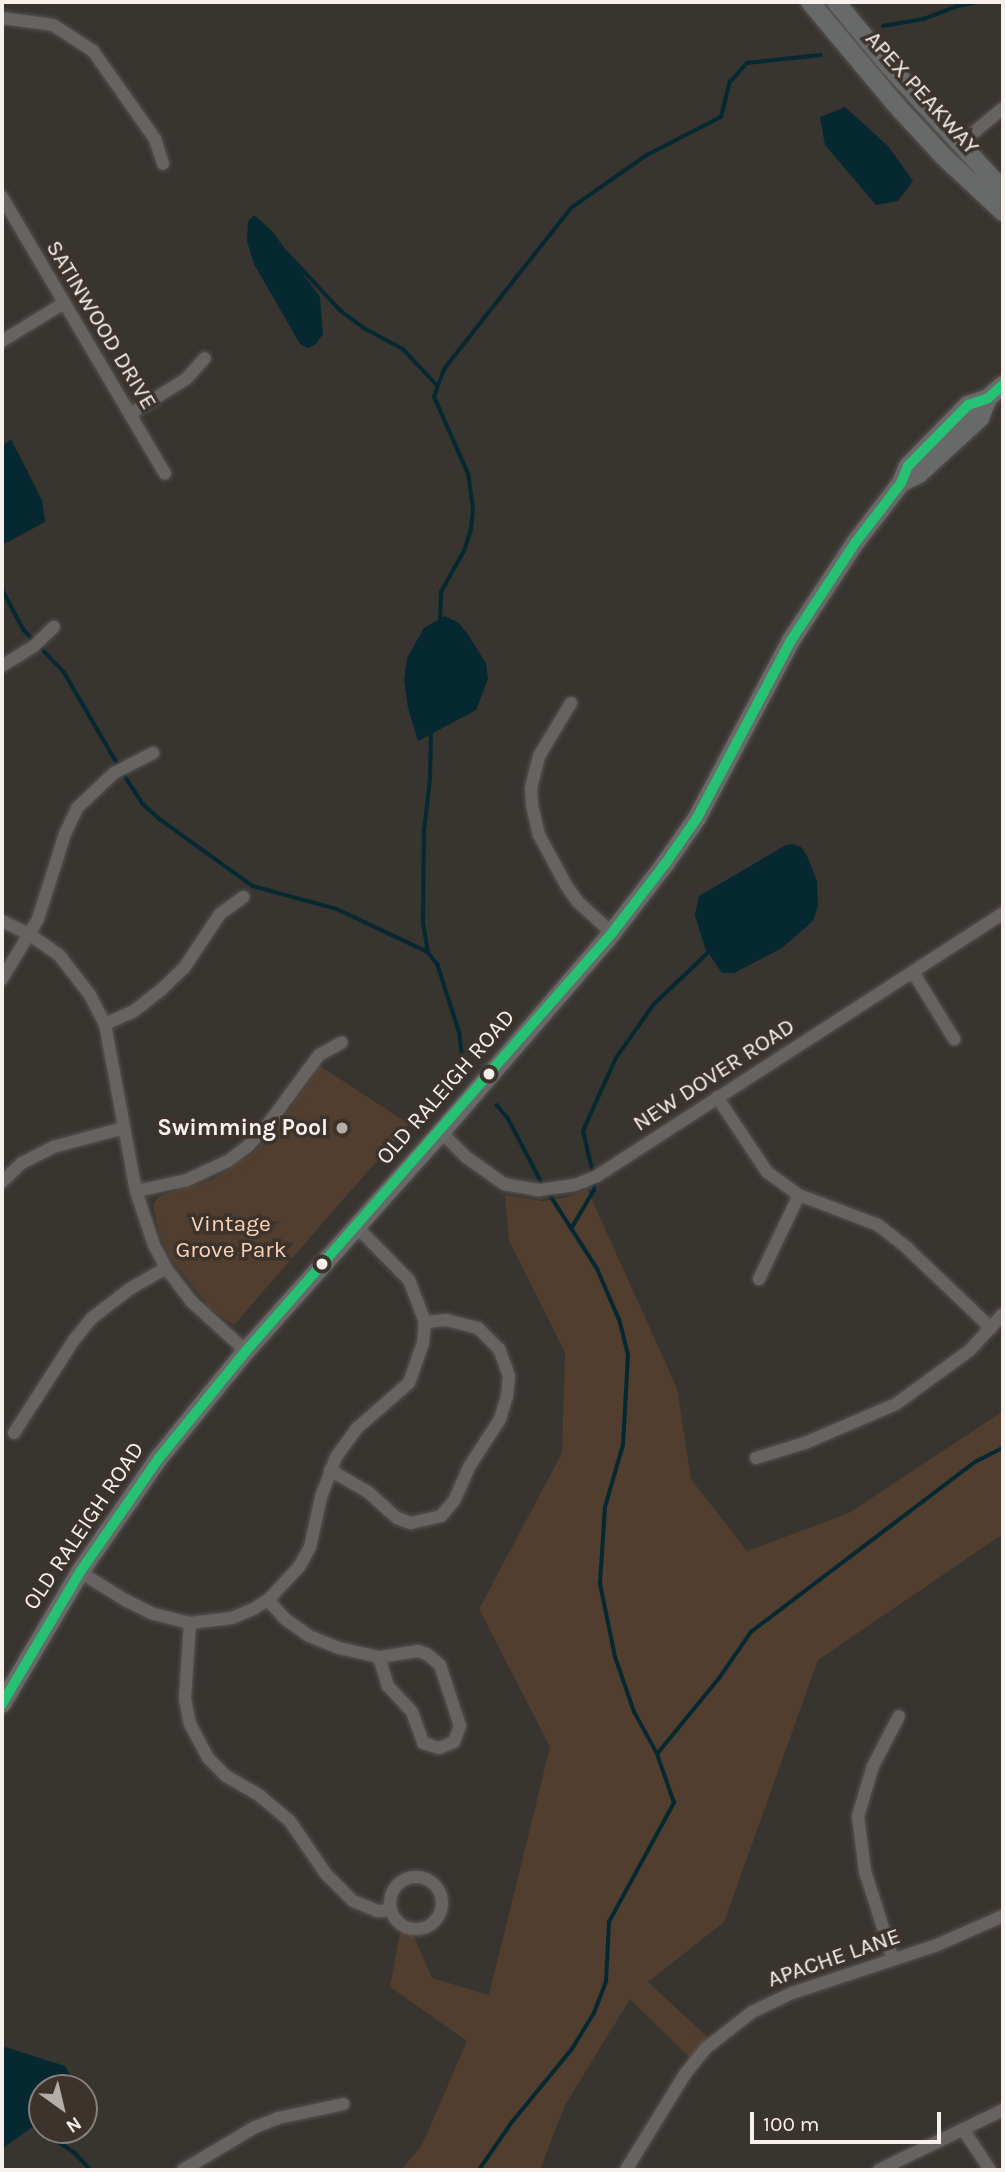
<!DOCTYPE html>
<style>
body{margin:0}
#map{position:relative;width:1005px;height:2172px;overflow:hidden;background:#383430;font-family:Karla,sans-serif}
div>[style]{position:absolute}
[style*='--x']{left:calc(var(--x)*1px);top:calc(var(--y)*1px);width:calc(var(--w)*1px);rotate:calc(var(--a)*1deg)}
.green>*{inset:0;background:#513e2f}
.water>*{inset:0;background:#052831}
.stream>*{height:3.5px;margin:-1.75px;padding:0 1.75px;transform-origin:1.75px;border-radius:1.75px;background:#052831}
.roads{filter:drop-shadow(0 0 2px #57524f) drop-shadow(0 0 2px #57524f)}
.street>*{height:12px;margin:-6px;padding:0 6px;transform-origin:6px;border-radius:6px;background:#676360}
.street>.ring{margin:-6px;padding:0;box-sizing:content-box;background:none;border:12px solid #676360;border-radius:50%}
.secondary>*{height:18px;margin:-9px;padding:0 9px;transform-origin:9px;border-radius:9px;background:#686a69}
.bus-1>*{height:10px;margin:-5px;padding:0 5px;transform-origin:5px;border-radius:5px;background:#26c172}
.dots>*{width:19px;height:19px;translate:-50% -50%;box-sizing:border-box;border:4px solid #3c332c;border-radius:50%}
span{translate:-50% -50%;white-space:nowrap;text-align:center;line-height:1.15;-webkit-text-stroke:7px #3c332c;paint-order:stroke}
.street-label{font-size:23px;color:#f7f0ec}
.poi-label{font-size:23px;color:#f7f0ec;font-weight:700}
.right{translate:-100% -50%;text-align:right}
.park-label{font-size:23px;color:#fcd2b3}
.frame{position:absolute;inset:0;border:4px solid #f7f0ec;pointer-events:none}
.north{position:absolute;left:28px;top:2074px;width:70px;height:70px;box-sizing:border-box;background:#3c332c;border:2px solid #877f79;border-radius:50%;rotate:146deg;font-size:19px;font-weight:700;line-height:28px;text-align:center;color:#f7f0ec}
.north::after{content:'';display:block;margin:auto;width:24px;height:32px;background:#b4aeaa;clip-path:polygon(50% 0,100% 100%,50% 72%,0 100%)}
.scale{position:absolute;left:750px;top:2112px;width:191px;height:32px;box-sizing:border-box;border:4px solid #f7f0ec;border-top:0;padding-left:9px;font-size:21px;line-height:24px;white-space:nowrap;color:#f7f0ec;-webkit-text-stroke:5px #3c332c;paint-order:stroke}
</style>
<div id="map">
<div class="green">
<i style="clip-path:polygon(320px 1066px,409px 1124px,234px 1325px,210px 1308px,171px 1259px,159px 1233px,153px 1205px,159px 1196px,212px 1180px,254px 1152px,273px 1132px)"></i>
<i style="clip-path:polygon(587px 1189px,677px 1388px,691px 1479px,747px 1551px,849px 1513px,1003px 1411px,1003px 1534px,818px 1660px,724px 1922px,648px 1982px,713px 2042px,694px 2062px,630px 1999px,565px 2105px,540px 2170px,401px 2170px,422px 2145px,467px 2041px,390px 1987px,400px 1932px,414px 1936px,432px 1978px,489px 1995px,550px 1747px,479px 1609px,562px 1453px,565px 1353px,509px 1240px,505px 1195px,543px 1201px,568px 1197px)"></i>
</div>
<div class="water">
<i style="clip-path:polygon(845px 107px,888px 146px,913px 181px,898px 201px,876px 205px,825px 145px,820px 117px)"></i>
<i style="clip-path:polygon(254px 215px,272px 231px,320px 297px,323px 334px,316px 344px,308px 348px,300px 344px,254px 264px,247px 241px,248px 222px)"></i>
<i style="clip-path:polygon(11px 439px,42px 500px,45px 522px,2px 545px,2px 447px)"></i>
<i style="clip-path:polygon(445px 616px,459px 623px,467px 633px,486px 663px,488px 679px,476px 710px,418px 741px,408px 708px,404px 680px,407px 658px,424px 628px)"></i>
<i style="clip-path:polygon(793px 844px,801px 847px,807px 856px,817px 881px,818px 906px,813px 921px,782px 948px,734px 973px,722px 973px,705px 948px,695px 915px,699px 896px,786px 845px)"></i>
<i style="clip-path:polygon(2px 2046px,65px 2066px,77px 2086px,42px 2088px,42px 2120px,2px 2149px)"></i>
</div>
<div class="stream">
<i style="--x:883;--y:26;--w:42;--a:-9.7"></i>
<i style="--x:924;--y:19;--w:36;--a:-21"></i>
<i style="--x:958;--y:6;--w:21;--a:-11"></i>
<i style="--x:287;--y:253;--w:79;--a:47"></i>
<i style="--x:341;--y:311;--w:29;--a:36"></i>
<i style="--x:364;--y:328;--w:44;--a:28.3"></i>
<i style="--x:403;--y:349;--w:50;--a:46.6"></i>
<i style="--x:2;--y:589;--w:47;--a:61.8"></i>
<i style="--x:24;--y:630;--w:58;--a:46.4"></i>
<i style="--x:64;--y:672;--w:109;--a:59.7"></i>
<i style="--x:440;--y:622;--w:30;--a:-88"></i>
<i style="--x:441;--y:592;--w:47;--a:-60.7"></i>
<i style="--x:464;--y:551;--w:23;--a:-72"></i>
<i style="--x:471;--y:529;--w:20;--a:-84"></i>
<i style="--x:473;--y:509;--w:35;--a:-98"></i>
<i style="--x:468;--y:474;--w:84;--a:-113.8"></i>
<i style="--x:434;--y:397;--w:30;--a:-70"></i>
<i style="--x:444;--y:369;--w:205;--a:-51.7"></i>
<i style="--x:571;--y:208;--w:93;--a:-34.9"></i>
<i style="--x:647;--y:155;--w:83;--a:-27.2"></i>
<i style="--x:721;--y:117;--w:36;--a:-76"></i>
<i style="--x:730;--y:82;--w:25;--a:-48"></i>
<i style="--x:747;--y:63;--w:74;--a:-6.2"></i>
<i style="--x:123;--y:773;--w:37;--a:57"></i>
<i style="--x:143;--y:804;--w:24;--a:42"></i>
<i style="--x:161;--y:820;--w:113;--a:35.7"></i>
<i style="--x:253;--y:886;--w:87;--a:15.3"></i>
<i style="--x:337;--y:909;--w:101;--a:25.3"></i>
<i style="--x:428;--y:952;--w:16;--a:52"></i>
<i style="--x:438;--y:965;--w:72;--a:72.3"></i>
<i style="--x:460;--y:1034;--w:30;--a:84"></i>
<i style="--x:428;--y:952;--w:29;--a:-100"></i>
<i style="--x:423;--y:923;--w:92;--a:-89.4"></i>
<i style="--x:424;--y:831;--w:52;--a:-83.4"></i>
<i style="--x:430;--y:779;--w:48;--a:-88.8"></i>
<i style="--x:497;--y:1105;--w:17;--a:50"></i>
<i style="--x:508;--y:1118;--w:76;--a:62.4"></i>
<i style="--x:593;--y:1174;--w:44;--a:-103.1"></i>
<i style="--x:583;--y:1131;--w:80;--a:-65.7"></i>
<i style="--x:616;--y:1058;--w:66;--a:-54.9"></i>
<i style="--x:654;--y:1004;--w:79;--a:-43.5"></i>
<i style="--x:571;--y:1229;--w:45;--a:-59.5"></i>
<i style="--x:594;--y:1190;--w:9;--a:-90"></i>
<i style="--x:657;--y:1754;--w:99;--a:-50.7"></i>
<i style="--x:720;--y:1677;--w:55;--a:-55.4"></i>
<i style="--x:751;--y:1632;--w:281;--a:-37.2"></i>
<i style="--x:975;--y:1462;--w:31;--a:-27"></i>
<i style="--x:30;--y:2123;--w:54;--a:33.7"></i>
<i style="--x:75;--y:2153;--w:23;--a:47"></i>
<i style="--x:479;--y:2170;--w:58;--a:-55.5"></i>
<i style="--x:512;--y:2122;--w:94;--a:-50.6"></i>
<i style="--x:572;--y:2049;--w:42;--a:-58.6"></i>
<i style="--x:594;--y:2013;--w:34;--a:-69"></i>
<i style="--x:606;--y:1981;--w:59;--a:-87.1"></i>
<i style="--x:609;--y:1922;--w:136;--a:-61.4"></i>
<i style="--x:674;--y:1803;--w:52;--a:-109.1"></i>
<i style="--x:657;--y:1754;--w:48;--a:-118.7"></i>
<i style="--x:634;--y:1712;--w:58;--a:-109.1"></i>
<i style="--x:615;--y:1657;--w:75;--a:-101.6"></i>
<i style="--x:600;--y:1584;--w:77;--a:-86.3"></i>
<i style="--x:605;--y:1507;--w:65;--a:-73.8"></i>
<i style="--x:623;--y:1445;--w:90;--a:-86.8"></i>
<i style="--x:628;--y:1355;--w:36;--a:-104"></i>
<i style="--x:619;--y:1320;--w:56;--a:-113.3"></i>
<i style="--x:597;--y:1269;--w:93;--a:-122.7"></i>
</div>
<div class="roads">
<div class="street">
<i style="--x:2;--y:18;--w:51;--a:7.8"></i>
<i style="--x:53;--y:25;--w:48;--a:33"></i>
<i style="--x:93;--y:51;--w:108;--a:54.8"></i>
<i style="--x:155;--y:139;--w:26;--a:72"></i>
<i style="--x:960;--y:144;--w:56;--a:-39.9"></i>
<i style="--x:2;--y:197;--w:321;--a:59.5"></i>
<i style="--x:2;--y:341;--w:73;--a:-31.5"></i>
<i style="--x:130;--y:414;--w:66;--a:-32"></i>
<i style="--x:186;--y:379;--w:28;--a:-48"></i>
<i style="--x:2;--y:666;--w:36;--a:-32"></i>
<i style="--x:33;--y:647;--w:29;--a:-44"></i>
<i style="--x:571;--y:703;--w:62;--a:121.1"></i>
<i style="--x:539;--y:756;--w:34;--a:104"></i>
<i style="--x:531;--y:789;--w:16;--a:86"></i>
<i style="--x:532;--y:805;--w:31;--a:77"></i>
<i style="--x:539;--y:835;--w:57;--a:61.6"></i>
<i style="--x:566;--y:885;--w:21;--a:55"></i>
<i style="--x:578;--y:902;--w:46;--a:42.4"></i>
<i style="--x:2;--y:921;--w:30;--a:26"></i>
<i style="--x:29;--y:934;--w:37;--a:35"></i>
<i style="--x:59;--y:955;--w:51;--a:52.2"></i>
<i style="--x:90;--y:995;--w:33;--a:63"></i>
<i style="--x:105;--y:1024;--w:170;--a:79.5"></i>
<i style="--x:136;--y:1191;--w:57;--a:71.6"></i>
<i style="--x:154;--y:1245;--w:26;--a:62"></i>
<i style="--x:166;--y:1268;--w:41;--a:52.9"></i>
<i style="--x:191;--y:1301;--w:74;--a:42.3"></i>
<i style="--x:913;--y:972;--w:79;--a:58.5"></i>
<i style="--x:2;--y:979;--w:70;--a:-59"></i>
<i style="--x:38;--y:919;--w:89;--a:-72.4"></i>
<i style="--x:65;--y:834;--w:29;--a:-65"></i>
<i style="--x:77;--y:808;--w:51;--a:-43.4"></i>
<i style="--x:114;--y:773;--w:44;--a:-27.1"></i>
<i style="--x:105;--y:1024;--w:32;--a:-24"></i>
<i style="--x:134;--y:1011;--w:34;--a:-38"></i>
<i style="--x:161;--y:990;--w:32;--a:-44"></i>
<i style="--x:184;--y:968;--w:65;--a:-56.3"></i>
<i style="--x:220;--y:914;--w:29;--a:-36"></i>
<i style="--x:717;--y:1097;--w:90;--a:56.3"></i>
<i style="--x:767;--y:1172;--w:39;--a:36"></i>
<i style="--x:799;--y:1195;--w:85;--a:20.8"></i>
<i style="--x:878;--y:1225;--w:37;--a:38"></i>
<i style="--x:907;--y:1248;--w:116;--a:43.6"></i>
<i style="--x:441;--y:1132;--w:35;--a:45"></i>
<i style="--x:466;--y:1157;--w:47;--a:35.4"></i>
<i style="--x:504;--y:1184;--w:36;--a:10"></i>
<i style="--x:539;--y:1190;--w:36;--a:-8"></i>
<i style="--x:575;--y:1185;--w:24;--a:-22"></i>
<i style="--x:597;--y:1176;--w:484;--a:-32.9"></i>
<i style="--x:2;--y:1182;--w:28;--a:-44"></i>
<i style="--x:22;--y:1163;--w:35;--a:-27"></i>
<i style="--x:53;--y:1147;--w:73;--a:-15"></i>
<i style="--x:136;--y:1191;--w:52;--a:-12.2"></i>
<i style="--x:187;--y:1180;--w:45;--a:-24.9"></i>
<i style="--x:228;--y:1161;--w:25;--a:-37"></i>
<i style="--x:248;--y:1146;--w:30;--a:-48"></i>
<i style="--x:268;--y:1124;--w:86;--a:-53.5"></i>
<i style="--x:319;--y:1055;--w:26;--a:-29"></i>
<i style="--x:759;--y:1279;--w:93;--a:-64.5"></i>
<i style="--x:14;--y:1433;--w:111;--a:-57.2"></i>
<i style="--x:74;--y:1340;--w:28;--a:-51"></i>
<i style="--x:92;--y:1318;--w:49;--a:-37.6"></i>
<i style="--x:131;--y:1288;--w:40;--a:-29.7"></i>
<i style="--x:756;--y:1458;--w:51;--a:-17"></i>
<i style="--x:805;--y:1443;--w:99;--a:-23.2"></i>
<i style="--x:896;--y:1404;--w:92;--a:-36.1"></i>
<i style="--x:970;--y:1350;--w:49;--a:-47.5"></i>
<i style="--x:330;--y:1470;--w:44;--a:30.1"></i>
<i style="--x:368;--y:1492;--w:39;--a:42"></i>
<i style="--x:397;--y:1518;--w:15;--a:20"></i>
<i style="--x:411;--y:1523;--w:31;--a:-13"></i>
<i style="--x:441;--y:1516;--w:20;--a:-49"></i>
<i style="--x:454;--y:1501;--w:37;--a:-66"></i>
<i style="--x:469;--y:1467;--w:57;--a:-57.1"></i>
<i style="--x:500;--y:1419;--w:24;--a:-73"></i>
<i style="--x:507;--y:1396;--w:20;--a:-84"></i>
<i style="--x:509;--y:1376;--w:29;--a:-110"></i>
<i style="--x:499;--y:1349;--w:30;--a:-135"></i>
<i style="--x:478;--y:1328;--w:32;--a:-166"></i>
<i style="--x:447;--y:1320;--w:22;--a:175"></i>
<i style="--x:80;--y:1572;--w:53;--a:31.9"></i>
<i style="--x:125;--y:1600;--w:32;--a:26"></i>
<i style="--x:154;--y:1614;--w:37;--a:14"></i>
<i style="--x:190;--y:1623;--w:42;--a:-6.8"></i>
<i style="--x:232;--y:1618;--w:25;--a:-23"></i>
<i style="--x:255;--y:1608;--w:15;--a:-32"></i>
<i style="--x:268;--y:1600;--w:45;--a:-46.8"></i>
<i style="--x:299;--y:1567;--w:23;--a:-61"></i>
<i style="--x:310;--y:1547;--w:51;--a:-77.6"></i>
<i style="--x:321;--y:1497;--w:43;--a:-69.4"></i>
<i style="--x:336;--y:1457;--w:34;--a:-54"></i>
<i style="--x:356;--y:1429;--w:70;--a:-41"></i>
<i style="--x:409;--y:1383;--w:42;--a:-70.7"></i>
<i style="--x:423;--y:1343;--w:21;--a:-85"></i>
<i style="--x:425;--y:1322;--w:45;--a:-110.9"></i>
<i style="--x:409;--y:1280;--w:74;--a:-134.5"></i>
<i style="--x:268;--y:1600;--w:25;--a:48"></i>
<i style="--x:285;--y:1619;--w:29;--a:35"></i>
<i style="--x:309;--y:1636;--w:32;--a:22"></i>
<i style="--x:339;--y:1648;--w:41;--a:12.7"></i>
<i style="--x:379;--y:1657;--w:30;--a:73"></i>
<i style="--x:388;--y:1686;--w:35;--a:47"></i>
<i style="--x:412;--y:1712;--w:33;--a:70"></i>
<i style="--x:423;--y:1743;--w:17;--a:17"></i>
<i style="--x:439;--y:1748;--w:16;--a:-22"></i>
<i style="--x:454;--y:1742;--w:17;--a:-69"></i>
<i style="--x:460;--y:1726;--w:64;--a:-108.2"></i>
<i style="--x:440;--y:1665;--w:17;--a:-140"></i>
<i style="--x:427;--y:1654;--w:9;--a:-162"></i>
<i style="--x:418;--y:1651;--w:39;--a:171"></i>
<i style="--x:190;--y:1623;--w:76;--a:93.8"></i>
<i style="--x:185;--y:1699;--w:25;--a:79"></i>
<i style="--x:190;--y:1724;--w:38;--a:62"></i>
<i style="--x:208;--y:1758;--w:25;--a:45"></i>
<i style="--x:226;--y:1776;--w:39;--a:30"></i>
<i style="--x:260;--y:1796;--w:38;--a:40"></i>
<i style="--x:289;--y:1820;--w:65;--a:55.6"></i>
<i style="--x:326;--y:1874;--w:38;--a:45"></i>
<i style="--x:353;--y:1901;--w:27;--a:22"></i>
<i style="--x:378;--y:1911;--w:13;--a:-4"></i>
<i class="ring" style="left:390px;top:1877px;width:40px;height:40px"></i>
<i style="--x:893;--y:1959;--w:92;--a:-107.7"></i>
<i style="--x:865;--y:1871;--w:55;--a:-97.3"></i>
<i style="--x:858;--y:1816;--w:52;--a:-73.3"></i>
<i style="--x:873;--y:1766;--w:56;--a:-62.5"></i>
<i style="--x:963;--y:2129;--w:49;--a:56.6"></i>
<i style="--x:183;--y:2170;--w:84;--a:-30.8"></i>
<i style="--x:255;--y:2127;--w:25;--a:-21"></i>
<i style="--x:278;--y:2118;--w:67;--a:-12"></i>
<i style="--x:626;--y:2170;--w:113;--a:-58.4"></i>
<i style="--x:685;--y:2074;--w:33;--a:-51"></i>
<i style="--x:706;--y:2048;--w:58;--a:-38"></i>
<i style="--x:752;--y:2012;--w:44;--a:-25.4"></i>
<i style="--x:792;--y:1993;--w:153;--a:-18.3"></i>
<i style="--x:937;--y:1945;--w:72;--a:-23.7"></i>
<i style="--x:879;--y:2170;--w:138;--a:-25.8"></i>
</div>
<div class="secondary">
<i style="--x:810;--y:2;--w:134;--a:50.1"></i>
<i style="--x:896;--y:105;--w:71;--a:47.3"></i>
<i style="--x:944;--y:157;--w:81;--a:43"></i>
<i style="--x:836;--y:2;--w:82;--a:50.5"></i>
<i style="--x:888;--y:65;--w:170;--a:47.4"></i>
<i style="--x:901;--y:483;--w:20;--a:-27"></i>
<i style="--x:919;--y:474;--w:83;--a:-42.6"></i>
<i style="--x:980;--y:418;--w:22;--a:-68"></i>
<i style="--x:2;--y:1704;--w:153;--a:-59.4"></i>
<i style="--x:80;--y:1572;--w:139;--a:-55.3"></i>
<i style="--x:159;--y:1458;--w:138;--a:-50.9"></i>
<i style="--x:246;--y:1351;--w:293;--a:-48.3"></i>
<i style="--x:441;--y:1132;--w:262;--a:-49.3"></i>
<i style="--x:612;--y:933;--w:87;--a:-52.5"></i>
<i style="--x:665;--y:864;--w:56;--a:-55.2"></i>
<i style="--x:697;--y:818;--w:199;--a:-62.1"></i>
<i style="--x:790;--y:642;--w:118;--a:-56.7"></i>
<i style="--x:855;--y:543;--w:76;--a:-52.5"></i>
<i style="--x:901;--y:483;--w:18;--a:-68"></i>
<i style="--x:908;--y:466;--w:86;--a:-45.5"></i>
<i style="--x:968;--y:405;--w:21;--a:-19"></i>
<i style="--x:988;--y:398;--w:20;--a:-41"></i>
</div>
</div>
<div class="bus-1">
<i style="--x:2;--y:1704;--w:153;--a:-59.4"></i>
<i style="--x:80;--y:1572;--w:139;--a:-55.3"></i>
<i style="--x:159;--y:1458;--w:138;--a:-50.9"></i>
<i style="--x:246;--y:1351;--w:556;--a:-48.79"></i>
<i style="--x:612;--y:933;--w:87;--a:-52.5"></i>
<i style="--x:665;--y:864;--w:56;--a:-55.2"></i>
<i style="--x:697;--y:818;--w:199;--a:-62.1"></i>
<i style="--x:790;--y:642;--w:118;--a:-56.7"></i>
<i style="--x:855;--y:543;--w:76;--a:-52.5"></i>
<i style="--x:901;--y:483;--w:18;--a:-68"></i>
<i style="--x:908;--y:466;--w:86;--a:-45.5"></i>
<i style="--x:968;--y:405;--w:21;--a:-19"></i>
<i style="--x:988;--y:398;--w:20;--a:-41"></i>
</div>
<div class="dots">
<i style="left:489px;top:1074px;background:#f7f0ec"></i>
<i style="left:342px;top:1128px;background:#b4aeaa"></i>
<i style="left:322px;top:1264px;background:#f7f0ec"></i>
</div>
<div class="street-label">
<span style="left:922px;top:93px;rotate:48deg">APEX PEAKWAY</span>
<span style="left:101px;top:325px;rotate:59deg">SATINWOOD DRIVE</span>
<span style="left:714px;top:1075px;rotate:-33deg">NEW DOVER ROAD</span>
<span style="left:446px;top:1087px;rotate:-49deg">OLD RALEIGH ROAD</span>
<span style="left:84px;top:1526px;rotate:-56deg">OLD RALEIGH ROAD</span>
<span style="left:834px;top:1958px;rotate:-19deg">APACHE LANE</span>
</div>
<div class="poi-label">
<span class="right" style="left:328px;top:1128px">Swimming Pool</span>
</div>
<div class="park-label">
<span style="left:231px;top:1237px">Vintage<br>Grove Park</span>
</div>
<div class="frame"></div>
<div class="north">N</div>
<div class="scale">100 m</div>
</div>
